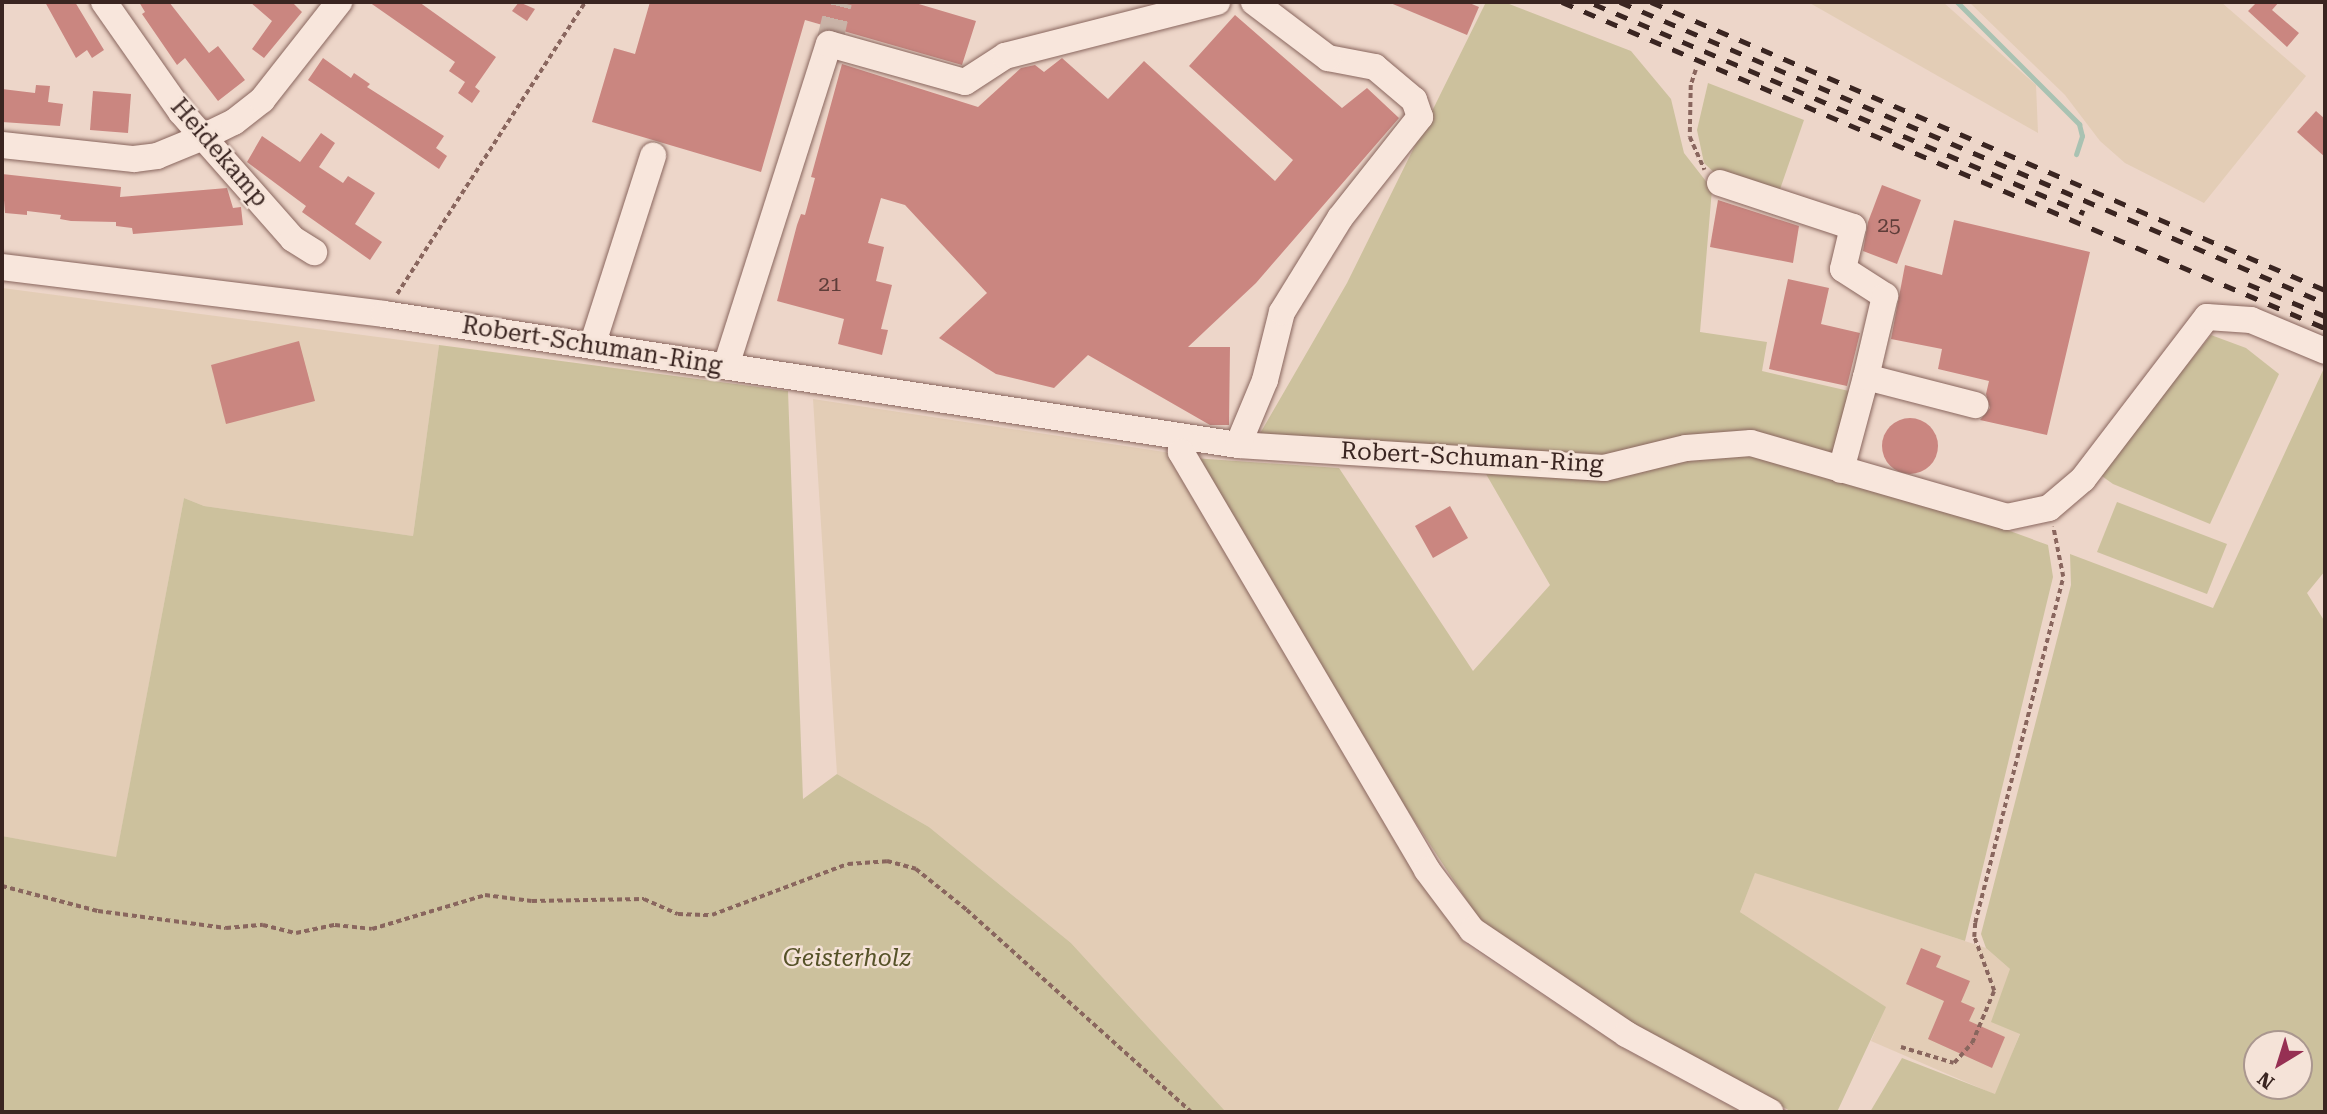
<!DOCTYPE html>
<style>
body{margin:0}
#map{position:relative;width:2327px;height:1114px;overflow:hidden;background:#edd6c9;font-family:"Roboto Serif",serif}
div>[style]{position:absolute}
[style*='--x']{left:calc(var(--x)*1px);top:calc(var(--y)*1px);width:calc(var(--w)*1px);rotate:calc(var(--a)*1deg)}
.farmland>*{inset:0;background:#e3cdb6}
.green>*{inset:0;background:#ccc19d}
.stream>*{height:5px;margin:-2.5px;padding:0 2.5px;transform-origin:2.5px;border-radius:2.5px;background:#a9c2b2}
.building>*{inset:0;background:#ca8680}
.round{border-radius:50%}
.minor-tunnel>*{height:26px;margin-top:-13px;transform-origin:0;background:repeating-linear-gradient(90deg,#c9b3a7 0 26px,transparent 0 39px)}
.path>*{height:3.5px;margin-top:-1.75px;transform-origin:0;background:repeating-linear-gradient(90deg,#89665e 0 5px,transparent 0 8.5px)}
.roads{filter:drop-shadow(0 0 2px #89665e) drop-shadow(0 0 2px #89665e)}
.minor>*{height:26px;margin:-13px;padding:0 13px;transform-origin:13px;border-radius:13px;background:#f8e6dc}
.rail>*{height:5px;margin-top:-2.5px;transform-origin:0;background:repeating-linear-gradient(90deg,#3a2521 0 12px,transparent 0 24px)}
span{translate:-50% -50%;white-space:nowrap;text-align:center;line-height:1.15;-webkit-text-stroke:5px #f5e3d8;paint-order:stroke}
.number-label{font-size:21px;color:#5e3d39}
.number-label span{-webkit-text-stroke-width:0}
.street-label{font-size:24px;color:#3a2521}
.park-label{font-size:24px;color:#565228;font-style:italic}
.frame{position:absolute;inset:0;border:4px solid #3a2521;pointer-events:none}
.north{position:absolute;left:2243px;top:1030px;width:70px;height:70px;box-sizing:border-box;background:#f5e3d8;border:2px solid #aa978f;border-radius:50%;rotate:218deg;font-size:19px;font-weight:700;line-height:28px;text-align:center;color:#3a2521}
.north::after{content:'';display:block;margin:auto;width:24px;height:32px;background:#963053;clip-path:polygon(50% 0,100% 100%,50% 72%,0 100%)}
</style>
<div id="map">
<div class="farmland">
<i style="clip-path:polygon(1808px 2px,1943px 2px,2036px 85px,2038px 133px)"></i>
<i style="clip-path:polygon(1969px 2px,2221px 2px,2306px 76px,2204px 203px,2125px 163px,2100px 141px,2065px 95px)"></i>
<i style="clip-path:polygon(2px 288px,439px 345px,413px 536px,204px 506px,184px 498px,116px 858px,2px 836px)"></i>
<i style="clip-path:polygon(813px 399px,1171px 453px,1465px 944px,1626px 1050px,1741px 1112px,1226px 1112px,1071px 943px,929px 827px,837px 774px)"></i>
<i style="clip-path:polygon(1755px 872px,1986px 948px,2010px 969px,2020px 1033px,1996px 1095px,1871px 1041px,1885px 1007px,1740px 912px)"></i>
</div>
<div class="green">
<i style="clip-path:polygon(1486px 2px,1504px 2px,1631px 51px,1671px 99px,1684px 153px,1712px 189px,1700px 332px,1767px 342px,1762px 371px,1849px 391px,1833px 456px,1746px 432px,1602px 459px,1258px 437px,1347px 283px)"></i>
<i style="clip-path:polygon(1708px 83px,1804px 120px,1777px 198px,1721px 179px,1704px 163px,1697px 130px)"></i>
<i style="clip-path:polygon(2211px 335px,2246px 348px,2279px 374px,2210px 524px,2113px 484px,2099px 474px)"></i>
<i style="clip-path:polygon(439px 345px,788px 391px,803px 799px,837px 774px,929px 827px,1071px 943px,1226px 1112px,2px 1112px,2px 836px,116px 857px,184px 498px,204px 506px,413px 536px)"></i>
<i style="clip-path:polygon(evenodd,2325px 366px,2325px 571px,2307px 593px,2325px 622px,2325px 1112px,1870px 1112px,1902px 1058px,1995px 1094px,2020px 1034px,1991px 1022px,2010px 969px,1986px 948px,1981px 934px,2071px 585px,2070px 554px,2213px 608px,2325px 366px,2257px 1044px,2299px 1044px,2299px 1086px,2257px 1086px,2257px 1044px)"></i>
<i style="clip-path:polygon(1748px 453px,1988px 523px,2048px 545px,2053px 577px,1965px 941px,1755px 873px,1740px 912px,1886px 1007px,1837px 1112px,1792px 1112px,1629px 1023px,1481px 922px,1383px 773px,1193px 458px,1339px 468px,1473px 671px,1550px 585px,1486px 474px,1606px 479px,1689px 456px)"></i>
<i style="clip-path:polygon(2117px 502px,2227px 544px,2207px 594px,2097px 552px)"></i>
</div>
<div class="stream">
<i style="--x:1957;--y:2;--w:173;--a:45"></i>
<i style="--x:2079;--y:124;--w:12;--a:76"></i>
<i style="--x:2082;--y:136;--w:19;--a:108"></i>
</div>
<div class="building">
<i style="clip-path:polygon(45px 2px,75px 2px,104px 50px,92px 58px,87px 50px,76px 58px)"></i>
<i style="clip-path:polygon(139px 2px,169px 2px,209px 53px,218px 46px,245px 80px,218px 101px,185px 58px,177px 65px,142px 14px,145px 12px)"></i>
<i style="clip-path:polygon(250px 2px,292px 2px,302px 12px,264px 58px,252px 49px,272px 21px)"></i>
<i style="clip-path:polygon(369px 2px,419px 2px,496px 57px,475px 87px,480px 91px,472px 103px,458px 93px,465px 82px,449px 71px,455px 62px)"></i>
<i style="clip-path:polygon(519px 2px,535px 9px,527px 21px,512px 11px)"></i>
<i style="clip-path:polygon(650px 2px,912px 2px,976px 21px,962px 65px,805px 20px,761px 172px,592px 122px,614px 48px,635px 54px)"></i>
<i style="clip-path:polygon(1388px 2px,1467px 2px,1479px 7px,1467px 35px)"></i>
<i style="clip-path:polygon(2257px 2px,2279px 2px,2272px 10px,2299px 33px,2287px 47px,2248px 11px)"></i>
<i style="clip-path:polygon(1235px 15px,1342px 108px,1367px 88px,1399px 118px,1256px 283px,1188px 347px,1230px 347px,1229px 425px,1210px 425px,1088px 355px,1054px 388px,996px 374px,939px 338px,987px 293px,905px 205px,881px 198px,868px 243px,884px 247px,876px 281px,892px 285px,881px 329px,888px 330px,882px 355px,838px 344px,844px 319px,777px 301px,797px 225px,801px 214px,805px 215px,815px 178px,811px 177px,842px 64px,978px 107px,1021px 68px,1035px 65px,1044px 72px,1062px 58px,1108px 99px,1144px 61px,1275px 181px,1293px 160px,1189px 66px)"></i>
<i style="clip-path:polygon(323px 58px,351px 78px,354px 73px,370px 84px,367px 87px,444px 136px,436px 148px,447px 156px,439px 169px,308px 80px)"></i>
<i style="clip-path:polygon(36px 85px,50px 86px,48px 102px,63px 104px,60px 126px,2px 122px,2px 89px,35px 93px)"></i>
<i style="clip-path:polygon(93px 91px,131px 94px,128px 133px,90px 130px)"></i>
<i style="clip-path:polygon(2316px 111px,2325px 119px,2325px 157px,2297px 132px)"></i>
<i style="clip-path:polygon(321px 133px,335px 143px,319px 167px,343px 183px,348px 176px,375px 193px,355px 224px,382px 242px,370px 260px,302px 212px,306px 206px,247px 162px,262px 136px,300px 162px)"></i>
<i style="clip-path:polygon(2px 174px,121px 187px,120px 197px,227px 188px,233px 208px,241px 207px,243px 225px,133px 234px,132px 228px,116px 226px,116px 222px,71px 221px,60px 219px,61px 215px,27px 211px,27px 215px,5px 213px)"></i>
<i style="clip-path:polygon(1882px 185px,1921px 200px,1897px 264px,1863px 251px,1868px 222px)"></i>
<i style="clip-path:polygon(1718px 200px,1799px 226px,1793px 263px,1710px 247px)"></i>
<i style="clip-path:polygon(1954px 220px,2090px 252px,2047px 435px,1980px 420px,1990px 408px,1986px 394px,1989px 381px,1938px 369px,1942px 349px,1891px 339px,1905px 265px,1942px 275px)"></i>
<i style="clip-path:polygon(1788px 279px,1829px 288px,1821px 324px,1860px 333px,1847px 386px,1769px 369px)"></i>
<i style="clip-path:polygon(299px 341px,315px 401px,226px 424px,211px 365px)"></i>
<i class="round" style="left:1882px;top:418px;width:56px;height:56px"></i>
<i style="clip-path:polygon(1450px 506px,1468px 538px,1433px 558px,1415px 526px)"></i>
<i style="clip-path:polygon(1921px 948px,1941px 956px,1936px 967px,1970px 981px,1961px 1002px,1975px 1008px,1969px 1021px,2005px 1037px,1992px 1068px,1928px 1039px,1944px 1001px,1906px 984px)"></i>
</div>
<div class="minor-tunnel">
<i style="--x:829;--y:44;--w:43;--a:-76.6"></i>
</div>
<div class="path">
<i style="--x:1696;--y:70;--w:16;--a:108"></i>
<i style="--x:1691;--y:85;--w:52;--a:91.1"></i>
<i style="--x:1690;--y:137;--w:36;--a:66"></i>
<i style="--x:397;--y:294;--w:347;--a:-57.2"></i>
<i style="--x:2;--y:886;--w:99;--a:14.6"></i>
<i style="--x:98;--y:911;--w:129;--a:7.6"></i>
<i style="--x:226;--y:928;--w:37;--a:-5"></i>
<i style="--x:263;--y:925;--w:34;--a:14"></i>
<i style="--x:296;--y:933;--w:40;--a:-12"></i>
<i style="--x:335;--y:925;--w:37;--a:6"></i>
<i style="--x:372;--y:929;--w:118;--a:-16.7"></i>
<i style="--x:485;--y:895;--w:47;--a:7.3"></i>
<i style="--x:532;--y:901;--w:112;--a:-1"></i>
<i style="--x:644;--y:899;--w:37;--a:24"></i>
<i style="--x:678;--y:914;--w:34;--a:2"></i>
<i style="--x:712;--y:915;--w:145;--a:-20.6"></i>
<i style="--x:848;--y:864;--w:39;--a:-4"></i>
<i style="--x:887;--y:861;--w:30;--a:15"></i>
<i style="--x:916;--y:869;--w:65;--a:38.8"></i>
<i style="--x:967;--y:910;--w:302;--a:42"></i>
<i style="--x:1901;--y:1047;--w:55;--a:16.8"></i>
<i style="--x:1954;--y:1063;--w:27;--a:-48"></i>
<i style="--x:1972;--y:1043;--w:56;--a:-67.1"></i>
<i style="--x:1994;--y:991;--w:58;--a:-110.3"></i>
<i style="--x:1974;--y:937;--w:14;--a:-86"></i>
<i style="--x:1975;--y:923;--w:357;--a:-75.7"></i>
<i style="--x:2063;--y:577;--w:51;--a:-101.3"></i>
</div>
<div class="roads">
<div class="minor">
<i style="--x:104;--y:2;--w:134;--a:55"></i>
<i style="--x:181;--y:112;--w:169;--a:48.6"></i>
<i style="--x:293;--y:239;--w:25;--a:32"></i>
<i style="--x:2;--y:145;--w:133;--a:6.1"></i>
<i style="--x:134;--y:159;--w:23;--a:-7"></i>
<i style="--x:157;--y:156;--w:50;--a:-22.4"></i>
<i style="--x:203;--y:137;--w:34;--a:-26"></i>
<i style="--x:234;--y:122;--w:36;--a:-38"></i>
<i style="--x:262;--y:100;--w:125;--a:-51.8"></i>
<i style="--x:1720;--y:183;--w:140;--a:18.3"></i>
<i style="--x:1853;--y:227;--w:43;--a:103.4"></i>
<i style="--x:1843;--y:269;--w:50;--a:32.7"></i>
<i style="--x:1885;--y:296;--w:83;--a:103.2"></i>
<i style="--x:2;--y:267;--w:385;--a:7"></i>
<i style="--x:384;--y:314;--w:864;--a:8.72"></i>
<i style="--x:1238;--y:445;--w:367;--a:3.6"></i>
<i style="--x:1604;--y:468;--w:84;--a:-13.7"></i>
<i style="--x:1686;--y:448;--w:65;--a:-4.4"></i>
<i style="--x:1751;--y:443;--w:266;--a:16.1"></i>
<i style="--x:2007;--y:517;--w:43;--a:-12.1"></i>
<i style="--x:2049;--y:508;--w:45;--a:-40.5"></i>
<i style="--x:2083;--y:479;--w:204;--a:-52.6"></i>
<i style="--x:2207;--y:317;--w:44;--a:3.9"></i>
<i style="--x:2251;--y:320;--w:80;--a:22.7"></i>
<i style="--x:592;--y:346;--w:200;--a:-72.2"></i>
<i style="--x:726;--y:366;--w:338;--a:-72.3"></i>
<i style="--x:829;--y:44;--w:141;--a:15.6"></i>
<i style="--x:965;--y:82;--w:48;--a:-33"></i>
<i style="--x:1005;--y:56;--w:219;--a:-14.3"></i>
<i style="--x:1181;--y:439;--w:13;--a:90"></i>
<i style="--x:1181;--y:452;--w:485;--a:59.5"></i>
<i style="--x:1427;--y:870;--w:75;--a:53.1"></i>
<i style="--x:1472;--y:930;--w:186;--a:34"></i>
<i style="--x:1626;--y:1034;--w:164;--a:28.4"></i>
<i style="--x:1238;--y:445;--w:70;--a:-67.4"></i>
<i style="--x:1265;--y:380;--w:70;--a:-76"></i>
<i style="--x:1282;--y:312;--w:110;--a:-58.3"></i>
<i style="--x:1340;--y:218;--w:129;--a:-51.6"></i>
<i style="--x:1420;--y:117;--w:18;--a:-109"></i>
<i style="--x:1414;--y:100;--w:51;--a:-139.8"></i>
<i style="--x:1375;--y:67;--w:48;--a:-169.2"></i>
<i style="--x:1328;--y:58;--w:93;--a:-142.9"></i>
<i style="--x:1841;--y:470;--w:96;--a:-75"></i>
<i style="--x:1866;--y:377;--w:113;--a:14.4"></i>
</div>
</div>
<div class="rail">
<i style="--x:1562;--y:2;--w:830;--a:23.14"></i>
<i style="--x:1620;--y:2;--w:767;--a:23.12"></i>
<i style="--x:1651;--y:2;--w:733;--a:23.14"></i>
<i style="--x:1594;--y:4;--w:533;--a:23.1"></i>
<i style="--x:2248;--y:284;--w:83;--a:22.6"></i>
</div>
<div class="number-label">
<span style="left:1889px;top:225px">25</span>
<span style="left:830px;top:284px">21</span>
</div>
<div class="street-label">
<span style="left:219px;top:153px;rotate:49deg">Heidekamp</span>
<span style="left:592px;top:346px;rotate:9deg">Robert-Schuman-Ring</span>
<span style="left:1472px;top:458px;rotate:3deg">Robert-Schuman-Ring</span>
</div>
<div class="park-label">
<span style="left:847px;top:959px">Geisterholz</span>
</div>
<div class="frame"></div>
<div class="north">N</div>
</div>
